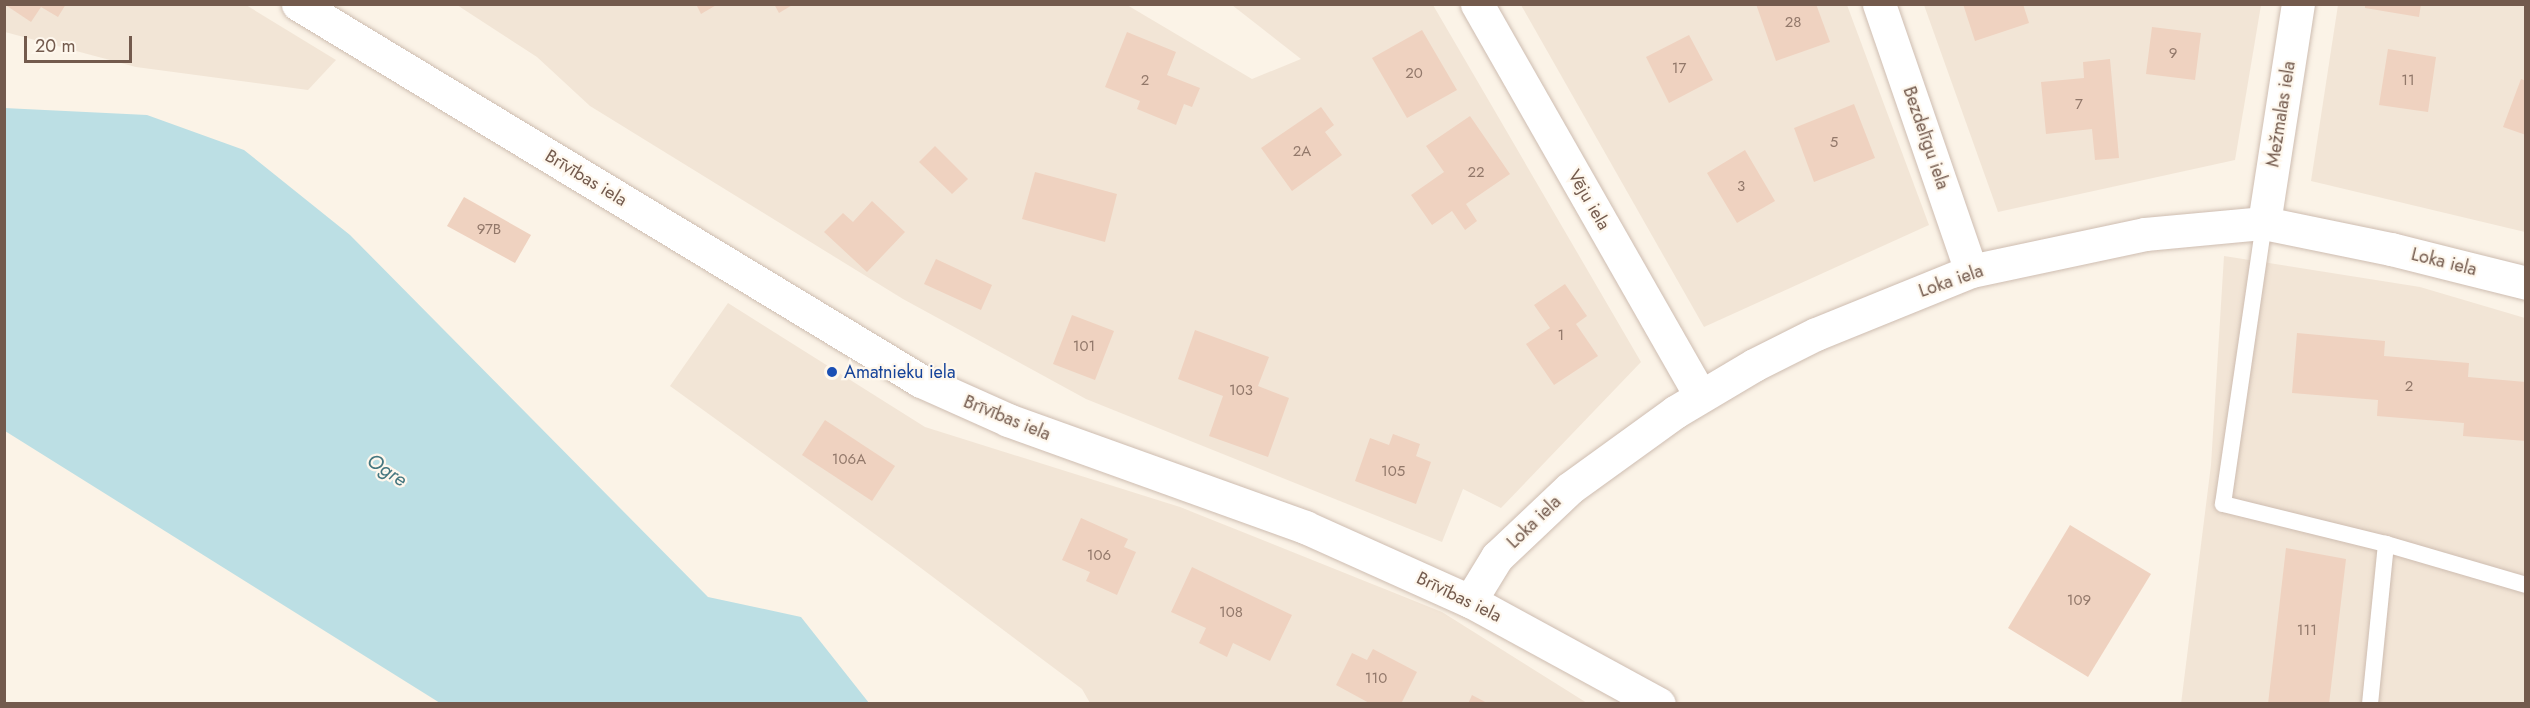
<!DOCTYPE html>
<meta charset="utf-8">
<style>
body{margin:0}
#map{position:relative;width:2530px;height:708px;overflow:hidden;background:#fbf3e7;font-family:Jost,sans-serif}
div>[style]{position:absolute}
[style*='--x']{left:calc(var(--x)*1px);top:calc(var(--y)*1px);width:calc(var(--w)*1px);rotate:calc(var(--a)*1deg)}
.residential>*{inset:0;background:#f2e5d6}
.water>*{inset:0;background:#bcdfe4}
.building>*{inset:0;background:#efd2c0}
.roads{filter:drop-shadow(0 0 2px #cebdb1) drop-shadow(0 0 2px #cebdb1)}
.lane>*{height:16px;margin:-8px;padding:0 8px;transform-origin:8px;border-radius:8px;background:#fff}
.street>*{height:33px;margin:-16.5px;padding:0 16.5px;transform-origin:16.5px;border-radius:16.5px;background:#fff}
.secondary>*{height:33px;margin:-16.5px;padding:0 16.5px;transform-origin:16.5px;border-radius:16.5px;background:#fff}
.dots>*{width:16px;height:16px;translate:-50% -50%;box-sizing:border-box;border:3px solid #fef7ed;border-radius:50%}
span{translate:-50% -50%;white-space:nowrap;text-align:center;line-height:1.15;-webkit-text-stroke:4.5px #fef7ed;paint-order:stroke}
.number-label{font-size:15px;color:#92786a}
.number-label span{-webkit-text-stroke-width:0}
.street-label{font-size:18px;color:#735a4d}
.transit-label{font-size:18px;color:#164399}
.left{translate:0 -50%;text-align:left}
.water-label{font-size:20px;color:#44767f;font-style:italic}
.frame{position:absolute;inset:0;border:6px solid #735a4d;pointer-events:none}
.scale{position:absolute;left:24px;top:36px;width:108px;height:27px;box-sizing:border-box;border:3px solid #735a4d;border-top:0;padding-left:8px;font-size:18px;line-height:21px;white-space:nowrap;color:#735a4d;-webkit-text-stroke:4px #fef7ed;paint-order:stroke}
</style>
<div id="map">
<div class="residential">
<i style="clip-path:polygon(4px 5px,246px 5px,336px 60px,308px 90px,136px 67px,5px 32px)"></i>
<i style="clip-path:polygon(457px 5px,1127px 5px,1252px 79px,1301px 59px,1232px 5px,1433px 5px,1641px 362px,1501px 508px,1463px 489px,1442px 542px,1086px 399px,903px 299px,590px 106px,537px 57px)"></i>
<i style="clip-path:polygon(1521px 5px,1847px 5px,1929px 225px,1704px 327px)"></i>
<i style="clip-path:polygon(1924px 5px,2261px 5px,2235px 160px,1998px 212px)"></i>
<i style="clip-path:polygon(2338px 5px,2525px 5px,2525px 232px,2311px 181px)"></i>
<i style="clip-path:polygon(2224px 256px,2420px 287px,2525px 318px,2525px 703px,2181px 704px,2211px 465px)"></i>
<i style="clip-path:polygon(728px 303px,925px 427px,1180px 507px,1442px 612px,1587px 703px,1090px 703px,1082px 689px,901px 553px,670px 386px)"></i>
</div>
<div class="water">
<i style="clip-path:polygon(4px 108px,147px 115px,244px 150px,350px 235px,708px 597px,801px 617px,869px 703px,440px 703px,5px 431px)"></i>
</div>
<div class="building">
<i style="clip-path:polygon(4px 4px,66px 4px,58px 17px,41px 7px,31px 22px)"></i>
<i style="clip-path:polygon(696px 4px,718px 4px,701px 14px)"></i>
<i style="clip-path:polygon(774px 4px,794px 4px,779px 13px)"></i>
<i style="clip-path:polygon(1756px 4px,1816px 4px,1830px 42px,1776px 61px)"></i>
<i style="clip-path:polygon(1963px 4px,2023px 4px,2029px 23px,1975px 41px)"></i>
<i style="clip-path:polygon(2365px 4px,2421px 4px,2419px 17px,2365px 8px)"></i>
<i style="clip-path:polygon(2152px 27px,2201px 33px,2195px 80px,2146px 74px)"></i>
<i style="clip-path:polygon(1422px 30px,1457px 90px,1407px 118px,1372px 58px)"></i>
<i style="clip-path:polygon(1127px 32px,1176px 52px,1167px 75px,1200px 88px,1192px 107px,1184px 104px,1176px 125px,1137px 109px,1140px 101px,1105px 87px)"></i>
<i style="clip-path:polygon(1689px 35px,1713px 80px,1669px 103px,1646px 57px)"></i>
<i style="clip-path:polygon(2388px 49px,2436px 57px,2428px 112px,2379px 105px)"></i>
<i style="clip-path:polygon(2110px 59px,2119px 158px,2095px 160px,2092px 129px,2046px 134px,2041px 82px,2084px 78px,2083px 62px)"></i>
<i style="clip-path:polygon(2521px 79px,2526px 81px,2526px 135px,2503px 127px)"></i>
<i style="clip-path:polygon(1854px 104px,1875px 158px,1814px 182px,1794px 128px)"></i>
<i style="clip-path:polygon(1321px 107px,1334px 125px,1325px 132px,1342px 155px,1292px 191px,1261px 148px)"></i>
<i style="clip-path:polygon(1470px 116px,1510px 174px,1466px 204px,1477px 221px,1465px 230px,1452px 211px,1432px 225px,1411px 195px,1444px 172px,1426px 146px)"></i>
<i style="clip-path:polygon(935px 146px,968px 179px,952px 194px,919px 162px)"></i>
<i style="clip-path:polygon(1745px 150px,1775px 201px,1737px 223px,1707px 173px)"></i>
<i style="clip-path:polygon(1035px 172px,1117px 194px,1105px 242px,1022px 219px)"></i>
<i style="clip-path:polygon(464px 197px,531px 235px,515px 263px,447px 226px)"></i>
<i style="clip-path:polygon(872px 201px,905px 232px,867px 272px,824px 232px,843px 213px,853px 222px)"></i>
<i style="clip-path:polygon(936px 259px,992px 285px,981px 310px,924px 284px)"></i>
<i style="clip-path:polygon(1565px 284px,1587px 316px,1576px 324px,1598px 356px,1554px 385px,1526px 344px,1550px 328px,1534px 305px)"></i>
<i style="clip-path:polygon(1072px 315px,1114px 331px,1095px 380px,1053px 364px)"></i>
<i style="clip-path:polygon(1195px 330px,1269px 357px,1258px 386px,1289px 398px,1268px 457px,1209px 436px,1223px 396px,1178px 379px)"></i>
<i style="clip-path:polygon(2297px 333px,2385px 341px,2384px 356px,2469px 363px,2468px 377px,2526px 382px,2526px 441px,2463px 436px,2464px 423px,2377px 416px,2378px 400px,2292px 393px)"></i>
<i style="clip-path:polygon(825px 420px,895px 466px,872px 501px,802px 455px)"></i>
<i style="clip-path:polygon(1393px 434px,1420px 444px,1416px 456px,1431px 462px,1416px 504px,1355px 481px,1370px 438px,1389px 445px)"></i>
<i style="clip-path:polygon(1081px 518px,1128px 539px,1124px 547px,1136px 552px,1117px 595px,1086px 581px,1090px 572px,1062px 560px)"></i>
<i style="clip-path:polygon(2070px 525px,2151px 574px,2088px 677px,2008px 628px)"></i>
<i style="clip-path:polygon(2286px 548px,2346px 559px,2329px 704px,2268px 704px)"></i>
<i style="clip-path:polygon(1192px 567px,1292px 615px,1270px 661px,1233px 643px,1227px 657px,1199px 643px,1206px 628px,1171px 612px)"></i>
<i style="clip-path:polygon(1373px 649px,1417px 672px,1401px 704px,1371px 704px,1336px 685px,1352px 653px,1367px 660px)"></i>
<i style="clip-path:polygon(1472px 695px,1489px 704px,1468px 704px)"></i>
</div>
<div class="roads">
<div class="lane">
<i style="--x:2264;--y:223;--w:284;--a:98.3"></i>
<i style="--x:2223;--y:504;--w:168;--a:13.8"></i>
<i style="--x:2386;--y:544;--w:146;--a:16.3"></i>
<i style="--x:2370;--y:704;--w:161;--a:-84.3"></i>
</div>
<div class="street">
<i style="--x:1477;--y:4;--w:451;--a:60.3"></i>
<i style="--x:1879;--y:4;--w:282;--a:71"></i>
<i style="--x:2264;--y:223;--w:222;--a:-81.2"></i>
<i style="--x:1470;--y:601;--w:52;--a:-58.5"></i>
<i style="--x:1497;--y:557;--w:100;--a:-43.4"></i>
<i style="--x:1570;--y:488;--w:130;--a:-35.9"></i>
<i style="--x:1675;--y:412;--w:92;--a:-30.7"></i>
<i style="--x:1754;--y:365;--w:69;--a:-26.6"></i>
<i style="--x:1816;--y:334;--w:167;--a:-22.1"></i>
<i style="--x:1971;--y:271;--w:178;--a:-12"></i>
<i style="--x:2145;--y:234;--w:120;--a:-5.3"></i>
<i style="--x:2264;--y:223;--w:130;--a:11.6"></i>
<i style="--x:2391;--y:249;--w:139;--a:14.1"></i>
</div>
<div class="secondary">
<i style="--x:298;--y:4;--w:728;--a:31.18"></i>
<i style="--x:921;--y:381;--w:95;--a:24.1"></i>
<i style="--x:1008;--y:420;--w:316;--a:19.8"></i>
<i style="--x:1305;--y:527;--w:181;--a:24.2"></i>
<i style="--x:1470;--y:601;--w:215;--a:28.6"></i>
</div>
</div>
<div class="dots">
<i style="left:832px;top:372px;background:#1a4fb4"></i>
</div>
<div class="number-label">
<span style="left:1793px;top:23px">28</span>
<span style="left:2173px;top:54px">9</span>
<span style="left:1679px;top:69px">17</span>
<span style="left:1414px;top:74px">20</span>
<span style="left:1145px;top:81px">2</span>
<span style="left:2408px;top:81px">11</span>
<span style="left:2079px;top:105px">7</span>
<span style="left:1834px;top:143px">5</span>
<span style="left:1302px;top:152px">2A</span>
<span style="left:1476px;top:173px">22</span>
<span style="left:1741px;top:187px">3</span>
<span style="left:489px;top:230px">97B</span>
<span style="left:1561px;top:336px">1</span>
<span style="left:1084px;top:347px">101</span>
<span style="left:2409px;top:387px">2</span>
<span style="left:1241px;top:391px">103</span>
<span style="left:849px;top:460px">106A</span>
<span style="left:1393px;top:472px">105</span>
<span style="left:1099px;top:556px">106</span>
<span style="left:2079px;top:601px">109</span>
<span style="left:1231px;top:613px">108</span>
<span style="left:2307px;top:631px">111</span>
<span style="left:1376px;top:679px">110</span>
</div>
<div class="street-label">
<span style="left:2281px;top:114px;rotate:-81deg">Mežmalas iela</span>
<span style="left:1926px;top:138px;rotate:71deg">Bezdelīgu iela</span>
<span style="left:586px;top:178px;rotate:31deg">Brīvības iela</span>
<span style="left:1589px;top:200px;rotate:60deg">Vēju iela</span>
<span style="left:2444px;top:262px;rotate:14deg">Loka iela</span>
<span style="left:1951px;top:281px;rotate:-19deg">Loka iela</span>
<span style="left:1007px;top:418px;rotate:22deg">Brīvības iela</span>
<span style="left:1534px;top:522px;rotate:-44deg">Loka iela</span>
<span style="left:1459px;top:597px;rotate:26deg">Brīvības iela</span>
</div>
<div class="transit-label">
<span class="left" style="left:844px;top:372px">Amatnieku iela</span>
</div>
<div class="water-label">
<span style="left:387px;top:470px;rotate:33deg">Ogre</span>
</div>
<div class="frame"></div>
<div class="scale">20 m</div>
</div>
